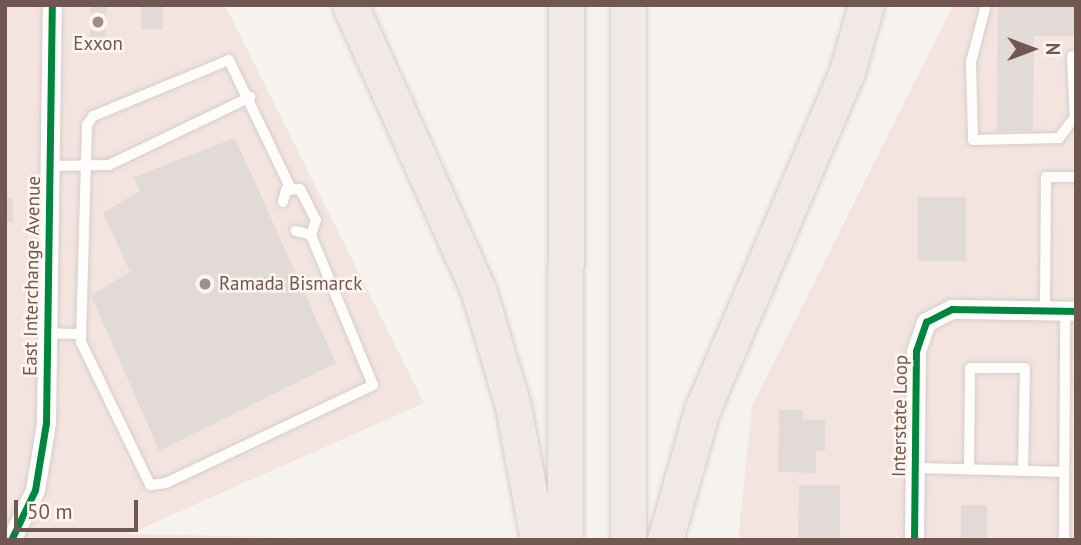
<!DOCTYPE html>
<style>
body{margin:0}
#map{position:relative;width:1081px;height:545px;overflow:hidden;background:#f6f2ee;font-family:"PT Sans",sans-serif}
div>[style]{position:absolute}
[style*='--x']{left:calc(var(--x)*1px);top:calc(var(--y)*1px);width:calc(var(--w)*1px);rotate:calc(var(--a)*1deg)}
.commercial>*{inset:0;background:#f3e4e0}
.building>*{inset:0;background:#e2dad6}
.roads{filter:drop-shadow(0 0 2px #d5ceca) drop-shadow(0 0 2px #d5ceca)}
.service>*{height:10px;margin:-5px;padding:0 5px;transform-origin:5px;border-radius:5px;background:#fefdfc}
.minor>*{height:19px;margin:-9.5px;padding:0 9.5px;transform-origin:9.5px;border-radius:9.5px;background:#fefdfc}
.motorway>*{height:35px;margin:-17.5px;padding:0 17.5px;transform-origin:17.5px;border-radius:17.5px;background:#f0e9e6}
.cycleway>*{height:7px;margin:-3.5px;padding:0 3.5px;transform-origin:3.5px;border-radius:3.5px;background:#00873e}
.dots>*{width:19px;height:19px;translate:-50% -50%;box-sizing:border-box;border:4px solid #fdf6f0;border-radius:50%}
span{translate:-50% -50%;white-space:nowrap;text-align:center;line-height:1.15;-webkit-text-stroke:5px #fdf6f0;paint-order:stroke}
.poi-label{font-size:19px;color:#715751}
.left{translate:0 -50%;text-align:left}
.street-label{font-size:19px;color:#715751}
.frame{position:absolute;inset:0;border:7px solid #715751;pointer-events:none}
.north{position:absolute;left:997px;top:14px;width:70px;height:70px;-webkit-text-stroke:5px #fdf6f0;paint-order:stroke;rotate:90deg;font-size:19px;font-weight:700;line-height:28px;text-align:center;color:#715751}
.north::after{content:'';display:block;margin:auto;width:24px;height:32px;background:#715751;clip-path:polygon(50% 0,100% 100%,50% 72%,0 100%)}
.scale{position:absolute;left:14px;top:500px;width:124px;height:32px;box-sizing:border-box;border:4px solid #715751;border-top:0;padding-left:9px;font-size:21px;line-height:24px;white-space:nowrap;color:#715751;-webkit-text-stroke:5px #fdf6f0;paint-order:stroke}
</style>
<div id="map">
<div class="commercial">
<i style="clip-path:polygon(5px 5px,225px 5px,424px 403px,129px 534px,436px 540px,5px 540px)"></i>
<i style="clip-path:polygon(953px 5px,1076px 5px,1076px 540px,738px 540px,752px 406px)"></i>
</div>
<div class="building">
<i style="clip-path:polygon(91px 5px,107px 5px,106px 39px,90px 39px)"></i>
<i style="clip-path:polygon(141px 5px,163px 5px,163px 29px,141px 29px)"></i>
<i style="clip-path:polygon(998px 5px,1076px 5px,1076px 36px,1034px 36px,1033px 131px,997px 131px)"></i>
<i style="clip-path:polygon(235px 138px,336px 363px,159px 451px,91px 295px,130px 272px,103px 213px,140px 191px,134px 177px)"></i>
<i style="clip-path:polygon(918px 197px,966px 197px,966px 261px,918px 261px)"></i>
<i style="clip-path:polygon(5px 198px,13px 198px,13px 222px,5px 222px)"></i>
<i style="clip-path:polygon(779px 410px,803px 410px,803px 420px,825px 420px,825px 451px,816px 451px,816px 473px,778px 472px)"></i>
<i style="clip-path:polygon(799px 485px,840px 485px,840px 540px,798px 540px)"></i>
<i style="clip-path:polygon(961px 505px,987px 505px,987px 540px,961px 540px)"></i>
</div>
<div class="roads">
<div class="service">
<i style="--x:986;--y:5;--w:59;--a:104.7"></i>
<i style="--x:971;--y:62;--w:78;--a:88.5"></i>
<i style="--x:973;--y:140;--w:86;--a:-1.3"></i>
<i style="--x:1059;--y:138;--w:20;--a:-53"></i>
<i style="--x:1072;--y:56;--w:66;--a:87.4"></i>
<i style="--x:50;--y:166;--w:59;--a:-1"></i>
<i style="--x:109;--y:165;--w:157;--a:-25.7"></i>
<i style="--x:290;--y:187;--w:141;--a:-115.7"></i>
<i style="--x:229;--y:60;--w:147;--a:157.6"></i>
<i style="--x:93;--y:116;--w:11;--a:124"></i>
<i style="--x:87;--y:125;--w:217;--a:91.6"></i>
<i style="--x:81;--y:342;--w:159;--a:64.2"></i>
<i style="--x:150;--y:485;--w:16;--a:-7"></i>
<i style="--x:166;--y:483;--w:229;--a:-25.3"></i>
<i style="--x:373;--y:385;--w:162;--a:-112.5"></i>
<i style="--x:283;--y:202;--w:12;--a:-76"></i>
<i style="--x:286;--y:190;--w:14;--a:-4"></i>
<i style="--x:300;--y:189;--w:35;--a:63"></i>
<i style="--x:316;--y:220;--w:16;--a:108"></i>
<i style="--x:311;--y:235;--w:16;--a:-165"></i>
<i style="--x:1045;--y:310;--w:133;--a:-89.6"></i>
<i style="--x:1046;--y:177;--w:30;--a:0"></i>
<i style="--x:47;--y:333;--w:34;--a:2"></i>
<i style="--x:915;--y:468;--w:149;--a:1.5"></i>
<i style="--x:969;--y:470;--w:102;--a:-89.4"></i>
<i style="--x:970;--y:368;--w:55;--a:0"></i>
<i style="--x:1025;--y:368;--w:103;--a:91.1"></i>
<i style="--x:1064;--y:540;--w:229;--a:-89.7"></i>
</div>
<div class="minor">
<i style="--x:11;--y:540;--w:55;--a:-64.4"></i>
<i style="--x:35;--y:490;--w:68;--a:-80.7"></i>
<i style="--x:46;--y:423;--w:418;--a:-89.2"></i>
<i style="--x:914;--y:540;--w:189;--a:-89.4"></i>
<i style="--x:916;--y:351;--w:31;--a:-71"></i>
<i style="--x:926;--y:322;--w:29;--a:-27"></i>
<i style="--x:952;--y:309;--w:124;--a:0.9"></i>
</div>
<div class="motorway">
<i style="--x:350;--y:5;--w:315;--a:65.8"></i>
<i style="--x:479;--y:292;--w:119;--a:73.4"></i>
<i style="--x:513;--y:406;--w:136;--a:79.4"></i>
<i style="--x:565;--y:540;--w:535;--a:-89.89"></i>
<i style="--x:628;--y:540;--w:535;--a:-90"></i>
<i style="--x:665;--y:540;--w:135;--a:-74.1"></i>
<i style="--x:702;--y:410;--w:368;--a:-66.8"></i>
<i style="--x:847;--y:72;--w:70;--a:-74.2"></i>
</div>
</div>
<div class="cycleway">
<i style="--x:11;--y:540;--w:55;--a:-64.4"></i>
<i style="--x:35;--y:490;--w:68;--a:-80.7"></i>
<i style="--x:46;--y:423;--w:418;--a:-89.2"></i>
<i style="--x:914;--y:540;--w:189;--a:-89.4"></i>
<i style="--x:916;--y:351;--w:31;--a:-71"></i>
<i style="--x:926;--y:322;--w:29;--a:-27"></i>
<i style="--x:952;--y:309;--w:124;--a:0.9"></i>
</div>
<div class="dots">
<i style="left:98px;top:22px;background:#a08d88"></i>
<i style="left:205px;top:284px;background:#a08d88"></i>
</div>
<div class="poi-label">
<span style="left:98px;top:44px">Exxon</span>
<span class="left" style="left:219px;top:284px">Ramada Bismarck</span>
</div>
<div class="street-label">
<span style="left:32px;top:276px;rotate:-89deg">East Interchange Avenue</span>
<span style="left:900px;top:416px;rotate:-89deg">Interstate Loop</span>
</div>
<div class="frame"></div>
<div class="north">N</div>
<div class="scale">50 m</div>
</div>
